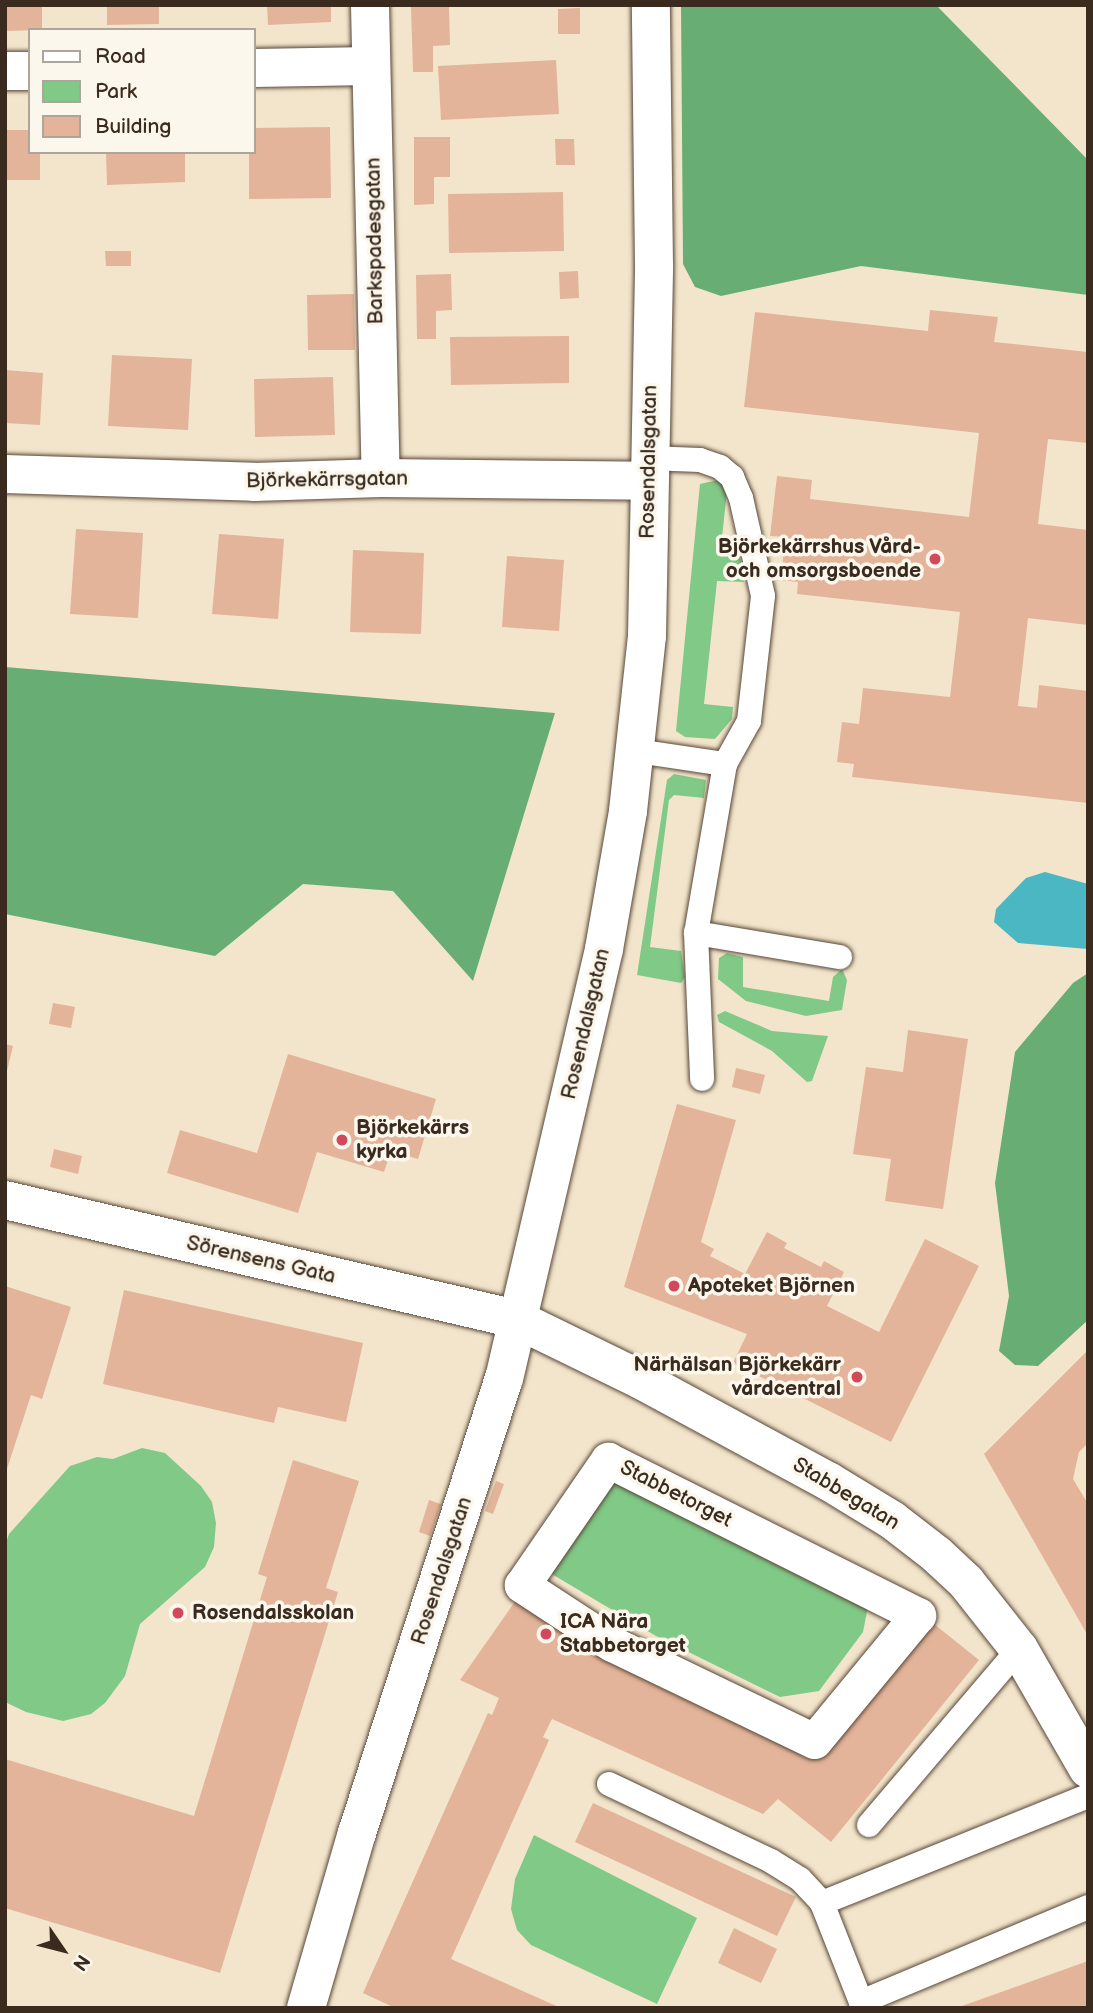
<!DOCTYPE html>
<meta charset="utf-8">
<style>
body{margin:0}
#map{position:relative;width:1093px;height:2013px;overflow:hidden;background:#f3e5cb;font-family:"Balsamiq Sans",sans-serif}
div>[style]{position:absolute}
[style*='--x']{left:calc(var(--x)*1px);top:calc(var(--y)*1px);width:calc(var(--w)*1px);rotate:calc(var(--a)*1deg)}
.green>*{inset:0;background:#80c986}
.forest>*{inset:0;background:#68ad73}
.water>*{inset:0;background:#4ab7c3}
.building>*{inset:0;background:#e3b49a}
.roads{filter:drop-shadow(0 0 2px #574638) drop-shadow(0 0 2px #574638)}
.service>*{height:24px;margin:-12px;padding:0 12px;transform-origin:12px;border-radius:12px;background:#fff}
.pedestrian>*{height:35px;margin:-17.5px;padding:0 17.5px;transform-origin:17.5px;border-radius:17.5px;background:#fff}
.minor>*{height:38px;margin:-19px;padding:0 19px;transform-origin:19px;border-radius:19px;background:#fff}
.tertiary>*{height:38px;margin:-19px;padding:0 19px;transform-origin:19px;border-radius:19px;background:#fff}
.dots>*{width:19px;height:19px;translate:-50% -50%;box-sizing:border-box;border:4px solid #fbf7ec;border-radius:50%}
span{translate:-50% -50%;white-space:nowrap;text-align:center;line-height:1.15;-webkit-text-stroke:7px #fbf7ec;paint-order:stroke}
.street-label{font-size:21px;color:#3b2a1e}
.poi-label{font-size:21px;color:#3b2a1e;font-weight:700}
.right{translate:-100% -50%;text-align:right}
.left{translate:0 -50%;text-align:left}
.frame{position:absolute;inset:0;border:7px solid #3b2a1e;pointer-events:none}
.legend{position:absolute;left:28px;top:28px;width:228px;height:126px;box-sizing:border-box;background:#fbf7ec;border:2px solid #aea59a;margin:0;padding:9px 12px;list-style:none;font-size:21px;color:#3b2a1e}
.legend li{display:flex;align-items:center;gap:14px;height:35px}
.legend b{width:35px;border:2px solid #aea59a}
.north{position:absolute;left:28px;top:1915px;width:70px;height:70px;-webkit-text-stroke:5px #fbf7ec;paint-order:stroke;rotate:125deg;font-size:19px;font-weight:700;line-height:28px;text-align:center;color:#3b2a1e}
.north::after{content:'';display:block;margin:auto;width:24px;height:32px;background:#3b2a1e;clip-path:polygon(50% 0,100% 100%,50% 72%,0 100%)}
</style>
<div id="map">
<div class="green">
<i style="clip-path:polygon(718px 480px,727px 491px,720px 556px,740px 557px,744px 582px,717px 581px,704px 704px,733px 707px,732px 719px,715px 739px,685px 737px,676px 731px,700px 484px)"></i>
<i style="clip-path:polygon(674px 774px,706px 780px,704px 798px,674px 795px,669px 800px,650px 947px,681px 951px,685px 977px,681px 983px,637px 975px,667px 780px)"></i>
<i style="clip-path:polygon(727px 953px,743px 957px,743px 987px,829px 1001px,833px 977px,842px 969px,847px 980px,842px 1010px,806px 1016px,746px 1001px,718px 979px,719px 958px)"></i>
<i style="clip-path:polygon(725px 1011px,772px 1031px,828px 1036px,812px 1081px,807px 1082px,772px 1051px,719px 1022px,717px 1015px)"></i>
<i style="clip-path:polygon(142px 1448px,165px 1453px,201px 1486px,212px 1502px,216px 1523px,214px 1547px,205px 1567px,140px 1624px,125px 1676px,105px 1703px,91px 1714px,63px 1721px,26px 1712px,5px 1702px,5px 1546px,9px 1534px,70px 1466px,97px 1457px,113px 1459px)"></i>
<i style="clip-path:polygon(612px 1467px,869px 1601px,863px 1632px,819px 1691px,780px 1697px,656px 1636px,540px 1567px)"></i>
<i style="clip-path:polygon(534px 1835px,697px 1918px,657px 2004px,531px 1945px,517px 1930px,511px 1909px,515px 1879px)"></i>
</div>
<div class="forest">
<i style="clip-path:polygon(681px 5px,936px 5px,1088px 160px,1088px 295px,861px 266px,721px 296px,695px 287px,683px 264px)"></i>
<i style="clip-path:polygon(5px 667px,555px 713px,473px 981px,393px 891px,303px 884px,215px 956px,5px 914px)"></i>
<i style="clip-path:polygon(1088px 973px,1088px 1320px,1038px 1366px,1015px 1365px,999px 1351px,1009px 1296px,995px 1183px,1015px 1052px,1073px 983px)"></i>
</div>
<div class="water">
<i style="clip-path:polygon(1045px 872px,1088px 884px,1088px 949px,1018px 943px,994px 922px,996px 909px,1026px 878px)"></i>
</div>
<div class="building">
<i style="clip-path:polygon(5px 5px,42px 5px,42px 30px,5px 31px)"></i>
<i style="clip-path:polygon(107px 5px,159px 5px,159px 24px,107px 25px)"></i>
<i style="clip-path:polygon(267px 5px,331px 5px,331px 22px,268px 25px)"></i>
<i style="clip-path:polygon(449px 6px,450px 45px,433px 46px,433px 72px,413px 72px,411px 7px)"></i>
<i style="clip-path:polygon(580px 8px,580px 34px,558px 34px,558px 9px)"></i>
<i style="clip-path:polygon(556px 60px,559px 114px,441px 120px,438px 66px)"></i>
<i style="clip-path:polygon(330px 127px,331px 198px,249px 199px,249px 152px,254px 152px,254px 128px)"></i>
<i style="clip-path:polygon(5px 130px,30px 130px,30px 152px,40px 152px,40px 180px,5px 180px)"></i>
<i style="clip-path:polygon(414px 137px,450px 137px,450px 177px,434px 177px,434px 204px,414px 205px)"></i>
<i style="clip-path:polygon(555px 139px,574px 139px,575px 165px,556px 165px)"></i>
<i style="clip-path:polygon(106px 152px,185px 152px,185px 182px,107px 185px)"></i>
<i style="clip-path:polygon(563px 192px,564px 251px,449px 253px,448px 194px)"></i>
<i style="clip-path:polygon(105px 251px,131px 251px,131px 266px,106px 266px)"></i>
<i style="clip-path:polygon(578px 271px,579px 298px,560px 299px,559px 272px)"></i>
<i style="clip-path:polygon(451px 274px,452px 310px,436px 311px,436px 339px,417px 339px,416px 275px)"></i>
<i style="clip-path:polygon(354px 294px,355px 350px,308px 350px,307px 295px)"></i>
<i style="clip-path:polygon(930px 310px,998px 317px,994px 342px,1088px 352px,1088px 443px,1048px 439px,1038px 524px,1088px 530px,1088px 625px,1028px 618px,1018px 706px,1037px 708px,1039px 685px,1088px 691px,1088px 803px,852px 777px,854px 764px,837px 762px,842px 722px,859px 724px,863px 688px,950px 697px,960px 612px,797px 594px,798px 582px,781px 580px,785px 537px,770px 536px,777px 476px,812px 480px,810px 499px,969px 517px,979px 433px,744px 407px,755px 312px,928px 331px)"></i>
<i style="clip-path:polygon(569px 336px,569px 383px,451px 385px,450px 337px)"></i>
<i style="clip-path:polygon(112px 355px,192px 359px,188px 430px,108px 426px)"></i>
<i style="clip-path:polygon(5px 370px,43px 373px,40px 425px,5px 423px)"></i>
<i style="clip-path:polygon(333px 377px,335px 435px,255px 437px,254px 379px)"></i>
<i style="clip-path:polygon(76px 529px,143px 533px,138px 618px,70px 614px)"></i>
<i style="clip-path:polygon(219px 534px,284px 539px,278px 619px,212px 614px)"></i>
<i style="clip-path:polygon(353px 550px,424px 553px,421px 634px,350px 632px)"></i>
<i style="clip-path:polygon(507px 556px,564px 560px,559px 631px,502px 627px)"></i>
<i style="clip-path:polygon(53px 1003px,75px 1007px,71px 1028px,49px 1024px)"></i>
<i style="clip-path:polygon(908px 1030px,968px 1039px,943px 1209px,885px 1201px,891px 1159px,853px 1154px,866px 1067px,903px 1072px)"></i>
<i style="clip-path:polygon(5px 1044px,13px 1046px,6px 1075px,5px 1075px)"></i>
<i style="clip-path:polygon(288px 1054px,436px 1099px,418px 1159px,391px 1151px,384px 1172px,317px 1152px,298px 1213px,167px 1173px,180px 1130px,257px 1153px)"></i>
<i style="clip-path:polygon(736px 1068px,765px 1075px,760px 1094px,732px 1087px)"></i>
<i style="clip-path:polygon(677px 1104px,736px 1120px,701px 1242px,714px 1249px,710px 1256px,745px 1274px,767px 1232px,787px 1243px,784px 1248px,821px 1267px,824px 1261px,844px 1272px,827px 1306px,879px 1332px,925px 1239px,979px 1266px,891px 1442px,733px 1363px,747px 1334px,624px 1287px)"></i>
<i style="clip-path:polygon(54px 1149px,82px 1156px,78px 1174px,50px 1167px)"></i>
<i style="clip-path:polygon(5px 1286px,71px 1307px,42px 1399px,31px 1395px,6px 1472px)"></i>
<i style="clip-path:polygon(124px 1290px,363px 1343px,346px 1422px,278px 1407px,274px 1423px,103px 1384px)"></i>
<i style="clip-path:polygon(1088px 1350px,1088px 1443px,1079px 1452px,1073px 1479px,1088px 1504px,1088px 1636px,984px 1454px)"></i>
<i style="clip-path:polygon(293px 1460px,359px 1481px,326px 1588px,338px 1592px,220px 1973px,5px 1908px,5px 1759px,194px 1816px,267px 1577px,258px 1574px)"></i>
<i style="clip-path:polygon(496px 1481px,504px 1484px,493px 1514px,485px 1511px)"></i>
<i style="clip-path:polygon(429px 1500px,441px 1504px,430px 1536px,419px 1532px)"></i>
<i style="clip-path:polygon(521px 1593px,817px 1749px,924px 1616px,979px 1660px,831px 1842px,778px 1799px,763px 1814px,552px 1719px,543px 1737px,549px 1740px,451px 1959px,561px 2008px,395px 2008px,363px 1993px,488px 1713px,492px 1715px,499px 1698px,460px 1680px)"></i>
<i style="clip-path:polygon(593px 1803px,796px 1897px,777px 1936px,575px 1842px)"></i>
<i style="clip-path:polygon(734px 1928px,777px 1949px,761px 1983px,718px 1963px)"></i>
<i style="clip-path:polygon(1088px 1961px,1088px 2008px,959px 2008px,959px 2007px)"></i>
</div>
<div class="roads">
<div class="service">
<i style="--x:648;--y:458;--w:52;--a:2.2"></i>
<i style="--x:700;--y:460;--w:21;--a:19"></i>
<i style="--x:720;--y:467;--w:16;--a:40"></i>
<i style="--x:732;--y:477;--w:23;--a:67"></i>
<i style="--x:741;--y:498;--w:100;--a:77.3"></i>
<i style="--x:763;--y:596;--w:126;--a:96.4"></i>
<i style="--x:749;--y:721;--w:49;--a:119.2"></i>
<i style="--x:725;--y:764;--w:171;--a:99.7"></i>
<i style="--x:696;--y:933;--w:146;--a:9.5"></i>
<i style="--x:637;--y:751;--w:89;--a:8.4"></i>
<i style="--x:696;--y:933;--w:146;--a:87.6"></i>
<i style="--x:609;--y:1784;--w:179;--a:25.4"></i>
<i style="--x:771;--y:1861;--w:34;--a:32"></i>
<i style="--x:800;--y:1879;--w:33;--a:47"></i>
<i style="--x:1088;--y:1796;--w:287;--a:158.1"></i>
<i style="--x:822;--y:1903;--w:106;--a:68.5"></i>
<i style="--x:861;--y:2002;--w:246;--a:-22.7"></i>
<i style="--x:869;--y:1825;--w:231;--a:-49.6"></i>
</div>
<div class="pedestrian">
<i style="--x:608;--y:1460;--w:347;--a:26.6"></i>
<i style="--x:918;--y:1615;--w:163;--a:129.5"></i>
<i style="--x:814;--y:1741;--w:224;--a:-154.3"></i>
<i style="--x:612;--y:1644;--w:108;--a:-146.8"></i>
<i style="--x:522;--y:1585;--w:152;--a:-55.5"></i>
</div>
<div class="minor">
<i style="--x:370;--y:5;--w:473;--a:88.7"></i>
<i style="--x:254;--y:68;--w:117;--a:-1"></i>
<i style="--x:5;--y:71;--w:25;--a:0"></i>
<i style="--x:5;--y:474;--w:249;--a:1.8"></i>
<i style="--x:254;--y:482;--w:127;--a:-1.8"></i>
<i style="--x:381;--y:478;--w:267;--a:0.6"></i>
<i style="--x:5;--y:1200;--w:525;--a:13.11"></i>
<i style="--x:516;--y:1319;--w:141;--a:26"></i>
<i style="--x:643;--y:1381;--w:210;--a:28.4"></i>
<i style="--x:828;--y:1481;--w:75;--a:31.4"></i>
<i style="--x:892;--y:1520;--w:56;--a:37.7"></i>
<i style="--x:936;--y:1554;--w:41;--a:43"></i>
<i style="--x:966;--y:1582;--w:85;--a:51.7"></i>
<i style="--x:1019;--y:1649;--w:138;--a:60.1"></i>
</div>
<div class="tertiary">
<i style="--x:306;--y:2008;--w:182;--a:-73.8"></i>
<i style="--x:357;--y:1833;--w:477;--a:-72.1"></i>
<i style="--x:504;--y:1379;--w:441;--a:-76.9"></i>
<i style="--x:604;--y:949;--w:140;--a:-80.1"></i>
<i style="--x:628;--y:811;--w:176;--a:-83.8"></i>
<i style="--x:647;--y:636;--w:371;--a:-88.9"></i>
<i style="--x:654;--y:265;--w:260;--a:-90.7"></i>
</div>
</div>
<div class="dots">
<i style="left:935px;top:559px;background:#d1495b"></i>
<i style="left:342px;top:1140px;background:#d1495b"></i>
<i style="left:674px;top:1286px;background:#d1495b"></i>
<i style="left:857px;top:1377px;background:#d1495b"></i>
<i style="left:178px;top:1613px;background:#d1495b"></i>
<i style="left:546px;top:1634px;background:#d1495b"></i>
</div>
<div class="street-label">
<span style="left:375px;top:241px;rotate:-91deg">Barkspadesgatan</span>
<span style="left:649px;top:462px;rotate:-89deg">Rosendalsgatan</span>
<span style="left:327px;top:480px;rotate:-1deg">Björkekärrsgatan</span>
<span style="left:586px;top:1024px;rotate:-77deg">Rosendalsgatan</span>
<span style="left:261px;top:1260px;rotate:13deg">Sörensens Gata</span>
<span style="left:676px;top:1494px;rotate:27deg">Stabbetorget</span>
<span style="left:846px;top:1494px;rotate:31deg">Stabbegatan</span>
<span style="left:442px;top:1571px;rotate:-72deg">Rosendalsgatan</span>
</div>
<div class="poi-label">
<span class="right" style="left:921px;top:559px">Björkekärrshus Vård-<br>och omsorgsboende</span>
<span class="left" style="left:356px;top:1140px">Björkekärrs<br>kyrka</span>
<span class="left" style="left:688px;top:1286px">Apoteket Björnen</span>
<span class="right" style="left:841px;top:1377px">Närhälsan Björkekärr<br>vårdcentral</span>
<span class="left" style="left:192px;top:1613px">Rosendalsskolan</span>
<span class="left" style="left:560px;top:1634px">ICA Nära<br>Stabbetorget</span>
</div>
<div class="frame"></div>
<ul class="legend">
<li><b style="height:9px;background:#fff"></b>Road</li>
<li><b style="height:19px;background:#80c986"></b>Park</li>
<li><b style="height:19px;background:#e3b49a"></b>Building</li>
</ul>
<div class="north">N</div>
</div>
